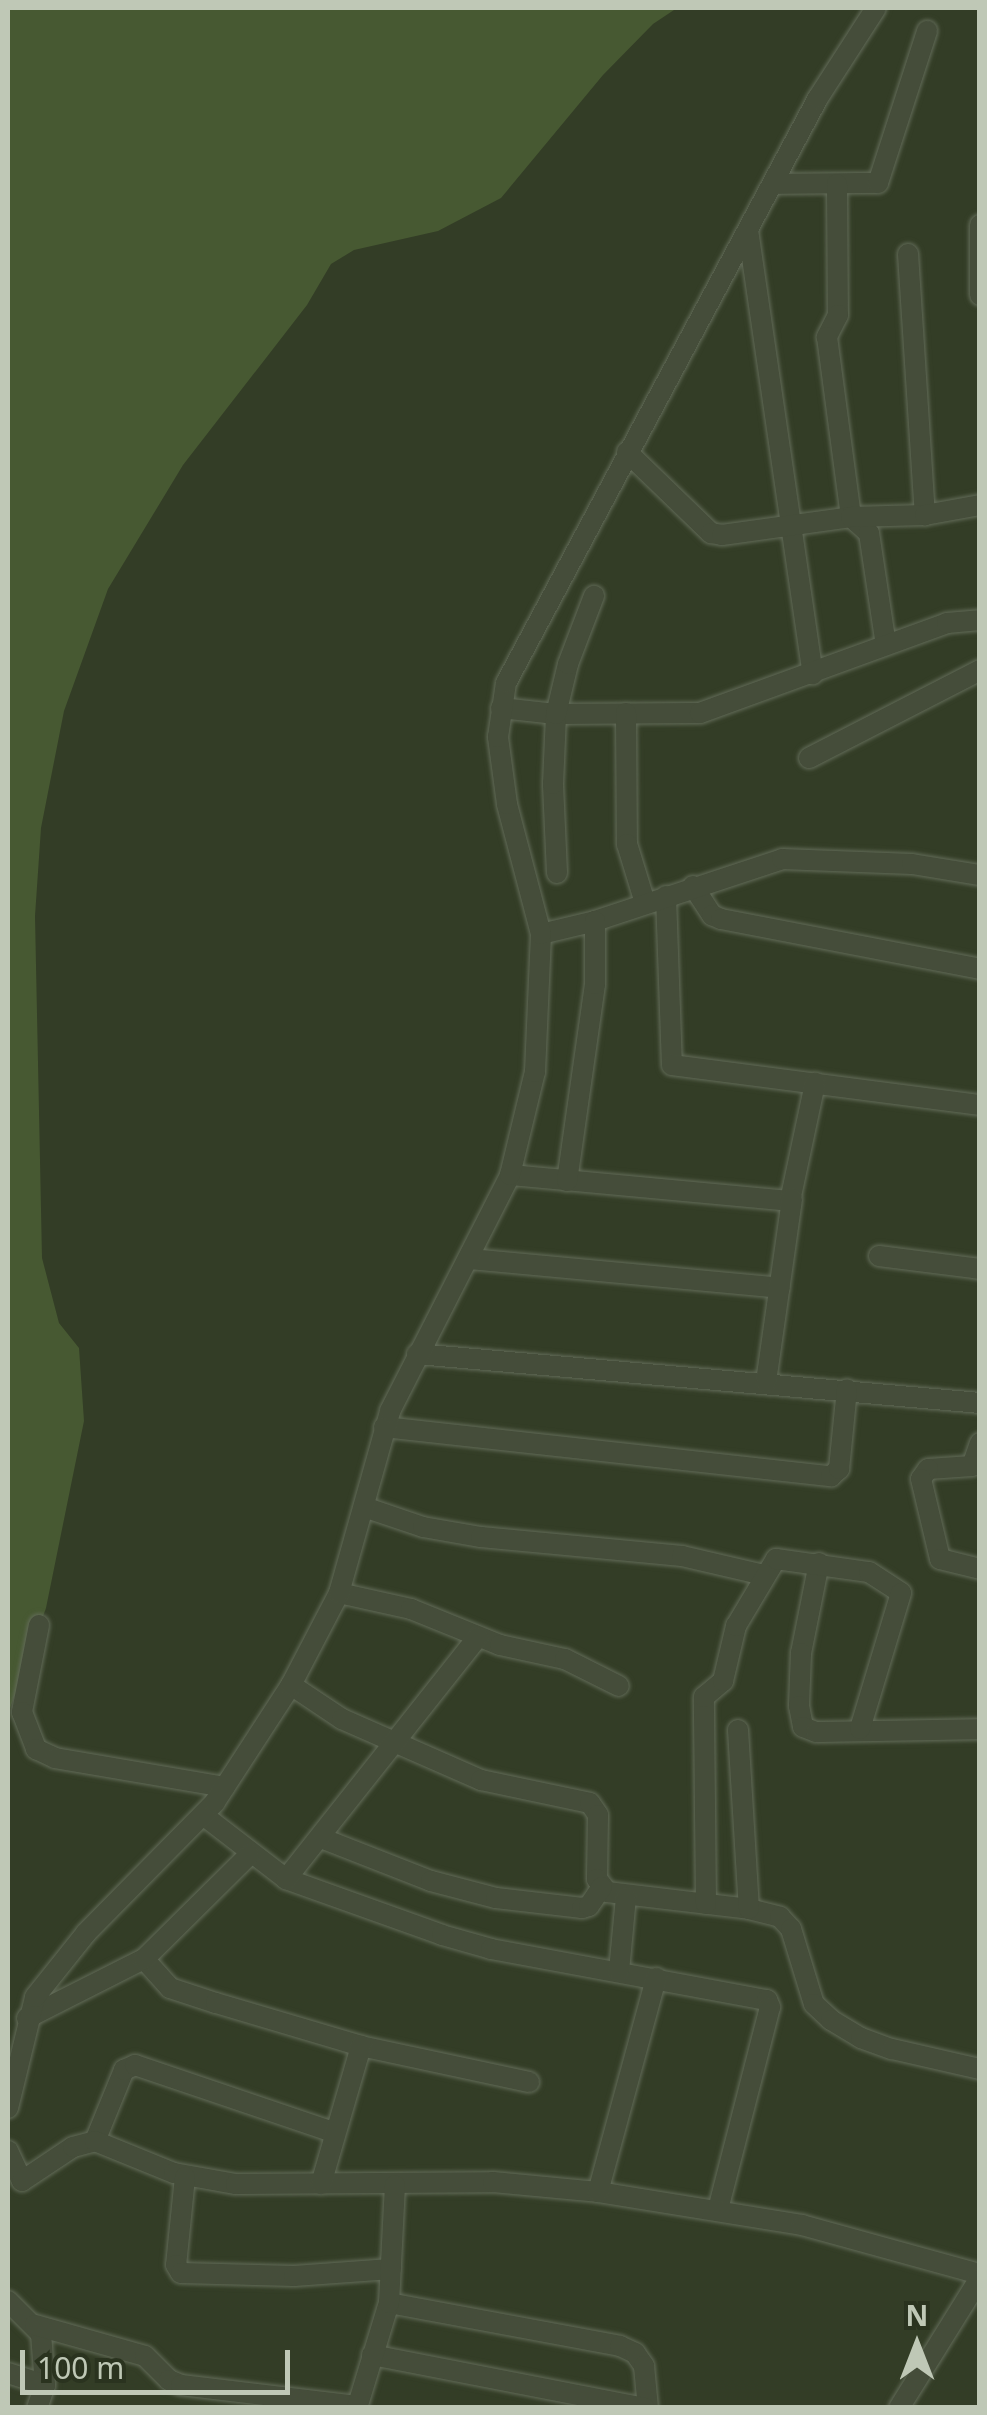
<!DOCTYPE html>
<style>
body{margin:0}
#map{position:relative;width:987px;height:2415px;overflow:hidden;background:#333d26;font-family:"Noto Sans",sans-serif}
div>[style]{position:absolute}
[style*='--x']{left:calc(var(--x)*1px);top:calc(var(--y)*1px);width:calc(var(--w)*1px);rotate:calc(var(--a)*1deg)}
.water>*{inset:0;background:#475932}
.roads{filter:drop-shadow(0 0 2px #626b58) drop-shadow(0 0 2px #626b58)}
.street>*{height:20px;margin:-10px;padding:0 10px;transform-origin:10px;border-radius:10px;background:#454d3a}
span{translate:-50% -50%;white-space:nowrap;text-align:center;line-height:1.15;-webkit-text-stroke:8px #2a331f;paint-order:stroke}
.frame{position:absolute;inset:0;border:10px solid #bfc8b6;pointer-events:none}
.north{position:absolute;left:867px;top:2295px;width:100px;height:100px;-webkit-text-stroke:8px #2a331f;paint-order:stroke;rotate:0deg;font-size:28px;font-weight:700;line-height:40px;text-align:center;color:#bfc8b6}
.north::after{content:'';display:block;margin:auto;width:35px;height:45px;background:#bfc8b6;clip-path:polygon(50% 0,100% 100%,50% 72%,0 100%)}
.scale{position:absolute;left:20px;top:2350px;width:270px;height:45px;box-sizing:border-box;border:5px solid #bfc8b6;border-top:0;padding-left:12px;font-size:30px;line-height:35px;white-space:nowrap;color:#bfc8b6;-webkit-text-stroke:8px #2a331f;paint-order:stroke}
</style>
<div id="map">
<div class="water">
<i style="clip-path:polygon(8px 8px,677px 8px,653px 24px,603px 75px,501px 198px,438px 231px,354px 250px,331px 264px,307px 305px,183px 465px,108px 589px,64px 711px,41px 828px,35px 916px,42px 1258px,59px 1323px,79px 1348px,84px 1421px,46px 1608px,8px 1714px)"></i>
</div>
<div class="roads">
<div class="street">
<i style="--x:774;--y:184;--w:104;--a:-0.6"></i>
<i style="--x:878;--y:183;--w:160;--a:-72.1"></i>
<i style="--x:837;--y:184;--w:131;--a:89.6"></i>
<i style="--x:838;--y:315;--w:25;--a:117"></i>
<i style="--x:827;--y:337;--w:182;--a:82.4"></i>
<i style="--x:851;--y:517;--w:24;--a:42"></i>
<i style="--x:869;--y:533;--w:113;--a:81.4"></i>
<i style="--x:980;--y:225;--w:70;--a:90"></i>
<i style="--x:748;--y:230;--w:449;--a:81.7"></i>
<i style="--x:908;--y:254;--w:262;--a:86.3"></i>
<i style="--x:627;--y:452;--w:117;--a:44"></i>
<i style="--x:711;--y:533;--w:11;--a:10"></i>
<i style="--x:722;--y:535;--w:130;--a:-7.9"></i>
<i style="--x:851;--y:517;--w:74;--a:-1.5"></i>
<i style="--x:925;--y:515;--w:56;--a:-10.3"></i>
<i style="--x:501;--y:708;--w:55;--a:6.2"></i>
<i style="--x:556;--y:714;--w:144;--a:-0.4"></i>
<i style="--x:700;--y:713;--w:263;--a:-20"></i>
<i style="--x:947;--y:623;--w:33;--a:-5"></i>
<i style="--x:626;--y:713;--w:131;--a:89.6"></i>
<i style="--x:627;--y:844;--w:62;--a:73"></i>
<i style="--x:809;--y:758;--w:192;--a:-27.2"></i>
<i style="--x:557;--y:873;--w:89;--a:-92.6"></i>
<i style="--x:553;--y:784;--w:70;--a:-87.5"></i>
<i style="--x:556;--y:714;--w:51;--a:-76.5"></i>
<i style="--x:568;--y:664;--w:73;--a:-69.1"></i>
<i style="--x:693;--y:886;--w:35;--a:57"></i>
<i style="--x:712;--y:915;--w:10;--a:24"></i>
<i style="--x:721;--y:919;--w:264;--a:10.9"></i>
<i style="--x:666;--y:896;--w:169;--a:88"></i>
<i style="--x:672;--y:1065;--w:311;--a:7.4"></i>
<i style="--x:541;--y:934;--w:56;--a:-13.5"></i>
<i style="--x:595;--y:921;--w:197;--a:-18.3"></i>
<i style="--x:782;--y:859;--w:130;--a:2.2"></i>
<i style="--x:912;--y:864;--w:69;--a:9.2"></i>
<i style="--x:510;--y:1175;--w:281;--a:5.3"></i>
<i style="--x:790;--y:1201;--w:121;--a:-78"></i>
<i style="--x:567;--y:1181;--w:199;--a:-81.9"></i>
<i style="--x:595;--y:984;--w:63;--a:-90"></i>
<i style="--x:879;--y:1256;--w:102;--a:7.3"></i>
<i style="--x:470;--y:1259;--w:311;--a:5.3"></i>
<i style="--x:417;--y:1354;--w:565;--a:4.97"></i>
<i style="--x:766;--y:1382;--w:185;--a:-81.9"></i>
<i style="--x:384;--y:1427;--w:450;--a:6.3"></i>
<i style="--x:831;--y:1476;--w:11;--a:-41"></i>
<i style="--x:839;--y:1469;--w:80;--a:-84.3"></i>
<i style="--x:980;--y:1443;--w:24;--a:109"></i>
<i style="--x:972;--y:1466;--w:44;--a:176.1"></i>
<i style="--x:928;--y:1469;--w:12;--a:125"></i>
<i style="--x:921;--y:1479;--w:82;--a:76.6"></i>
<i style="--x:940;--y:1559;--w:41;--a:14"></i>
<i style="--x:364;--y:1507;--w:62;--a:18.7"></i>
<i style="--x:423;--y:1527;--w:59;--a:9.8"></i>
<i style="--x:481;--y:1537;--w:202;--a:5.4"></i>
<i style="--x:682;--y:1556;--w:84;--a:13"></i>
<i style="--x:819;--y:1563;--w:92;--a:101.3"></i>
<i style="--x:801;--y:1653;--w:53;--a:92.2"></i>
<i style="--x:799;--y:1706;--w:21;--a:79"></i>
<i style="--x:803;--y:1727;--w:14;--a:21"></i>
<i style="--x:816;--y:1732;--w:164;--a:-1"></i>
<i style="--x:339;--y:1593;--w:74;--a:12.5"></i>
<i style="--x:411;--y:1609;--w:96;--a:22"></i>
<i style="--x:500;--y:1645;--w:66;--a:12.2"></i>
<i style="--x:565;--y:1659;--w:60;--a:26.6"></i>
<i style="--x:39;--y:1625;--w:89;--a:101.1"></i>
<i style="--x:22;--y:1712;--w:40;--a:69"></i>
<i style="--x:36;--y:1749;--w:21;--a:25"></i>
<i style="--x:55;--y:1758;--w:172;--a:9.7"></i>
<i style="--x:291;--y:1685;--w:61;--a:33.7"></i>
<i style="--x:342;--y:1719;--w:152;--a:23.7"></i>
<i style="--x:481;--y:1780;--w:111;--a:11.9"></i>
<i style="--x:590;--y:1803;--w:14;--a:56"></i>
<i style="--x:598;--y:1815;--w:64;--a:90.9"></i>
<i style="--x:597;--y:1879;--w:16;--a:52"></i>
<i style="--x:607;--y:1892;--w:143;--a:6.8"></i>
<i style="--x:749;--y:1909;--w:32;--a:14"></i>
<i style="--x:780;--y:1917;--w:16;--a:47"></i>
<i style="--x:791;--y:1929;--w:78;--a:73"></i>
<i style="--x:814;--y:2004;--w:23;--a:43"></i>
<i style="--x:831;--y:2020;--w:35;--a:31"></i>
<i style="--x:861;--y:2038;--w:33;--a:20"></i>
<i style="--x:892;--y:2049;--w:90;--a:12.8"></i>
<i style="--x:738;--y:1730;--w:179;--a:86.5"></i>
<i style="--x:203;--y:1815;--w:105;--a:37.6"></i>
<i style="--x:286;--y:1879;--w:166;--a:19.7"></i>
<i style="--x:442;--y:1935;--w:51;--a:15.9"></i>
<i style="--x:491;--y:1949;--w:281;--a:10.5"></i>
<i style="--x:767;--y:2000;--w:8;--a:67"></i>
<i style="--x:770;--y:2007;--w:210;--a:104.4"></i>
<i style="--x:321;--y:1838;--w:118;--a:21.4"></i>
<i style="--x:431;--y:1881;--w:67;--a:14.7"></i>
<i style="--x:496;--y:1898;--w:87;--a:6.6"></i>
<i style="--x:582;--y:1908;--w:7;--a:-16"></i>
<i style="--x:589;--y:1906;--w:23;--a:-56"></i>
<i style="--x:286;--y:1879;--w:309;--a:-51.6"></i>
<i style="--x:706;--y:1904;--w:207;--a:-90.6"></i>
<i style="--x:704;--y:1697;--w:25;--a:-40"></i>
<i style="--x:723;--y:1681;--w:57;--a:-76.7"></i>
<i style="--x:736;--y:1626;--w:78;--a:-59.2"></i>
<i style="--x:776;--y:1559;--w:94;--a:8"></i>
<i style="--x:869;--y:1572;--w:38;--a:33"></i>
<i style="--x:901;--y:1593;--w:142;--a:106.8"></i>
<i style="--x:144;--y:1959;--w:39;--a:48"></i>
<i style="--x:170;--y:1988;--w:48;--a:18.1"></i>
<i style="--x:216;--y:2003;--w:151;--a:16.5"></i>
<i style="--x:361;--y:2046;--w:172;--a:12.1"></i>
<i style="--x:619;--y:1971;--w:74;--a:-84.6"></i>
<i style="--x:27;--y:2018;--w:131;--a:-26.8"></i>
<i style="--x:144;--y:1959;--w:148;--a:-44.7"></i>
<i style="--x:8;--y:2108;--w:114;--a:-76.3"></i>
<i style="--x:35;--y:1997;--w:82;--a:-51.4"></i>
<i style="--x:86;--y:1933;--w:184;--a:-45.4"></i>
<i style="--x:215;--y:1802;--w:140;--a:-57"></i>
<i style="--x:291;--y:1685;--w:104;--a:-62.4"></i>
<i style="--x:339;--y:1593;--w:189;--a:-74.3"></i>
<i style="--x:390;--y:1411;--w:265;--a:-63"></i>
<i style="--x:510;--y:1175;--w:106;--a:-76.4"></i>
<i style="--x:535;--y:1072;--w:138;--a:-87.5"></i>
<i style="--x:541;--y:934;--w:134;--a:-104.7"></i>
<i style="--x:507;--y:804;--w:68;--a:-97.7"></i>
<i style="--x:498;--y:737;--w:55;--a:-81.6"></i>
<i style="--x:506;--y:683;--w:663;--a:-61.93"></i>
<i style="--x:818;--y:98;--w:107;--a:-57.2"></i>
<i style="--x:95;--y:2141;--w:77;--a:-67.8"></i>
<i style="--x:124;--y:2070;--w:12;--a:-24"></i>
<i style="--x:135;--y:2065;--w:209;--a:18.7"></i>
<i style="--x:8;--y:2151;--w:33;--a:65"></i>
<i style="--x:22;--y:2181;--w:61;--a:-33.7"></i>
<i style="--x:73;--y:2147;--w:23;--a:-15"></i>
<i style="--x:95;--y:2141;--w:85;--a:22.1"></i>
<i style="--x:174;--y:2173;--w:63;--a:10.1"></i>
<i style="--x:236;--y:2184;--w:257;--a:-0.4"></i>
<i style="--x:493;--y:2182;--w:105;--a:5.4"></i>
<i style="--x:598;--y:2192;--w:207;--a:9.2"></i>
<i style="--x:802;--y:2225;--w:185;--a:15.4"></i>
<i style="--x:185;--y:2177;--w:88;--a:95.8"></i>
<i style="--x:176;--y:2265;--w:9;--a:58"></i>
<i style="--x:181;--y:2273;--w:113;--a:1.5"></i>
<i style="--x:294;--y:2276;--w:97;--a:-4.1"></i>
<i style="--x:321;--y:2184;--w:144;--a:-73.8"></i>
<i style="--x:598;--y:2192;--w:222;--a:-74.8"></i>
<i style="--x:8;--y:2301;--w:47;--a:45"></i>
<i style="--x:41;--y:2334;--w:51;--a:85.5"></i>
<i style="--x:45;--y:2385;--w:24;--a:109"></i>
<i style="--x:389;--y:2303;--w:235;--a:10.5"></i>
<i style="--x:620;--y:2346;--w:17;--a:25"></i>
<i style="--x:635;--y:2353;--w:16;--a:55"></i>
<i style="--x:644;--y:2366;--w:42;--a:84.6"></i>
<i style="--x:35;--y:2325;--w:114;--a:15.7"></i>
<i style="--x:145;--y:2356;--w:34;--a:45"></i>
<i style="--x:169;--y:2380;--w:13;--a:23"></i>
<i style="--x:181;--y:2385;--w:177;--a:6.8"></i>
<i style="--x:372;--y:2355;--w:278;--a:11"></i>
<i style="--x:8;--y:2373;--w:39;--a:18"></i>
<i style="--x:357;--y:2408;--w:110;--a:-73.1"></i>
<i style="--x:389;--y:2303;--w:118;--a:-87.1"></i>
<i style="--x:899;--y:2408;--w:153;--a:-58.1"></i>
</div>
</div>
<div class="frame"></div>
<div class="north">N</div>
<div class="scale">100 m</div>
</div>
